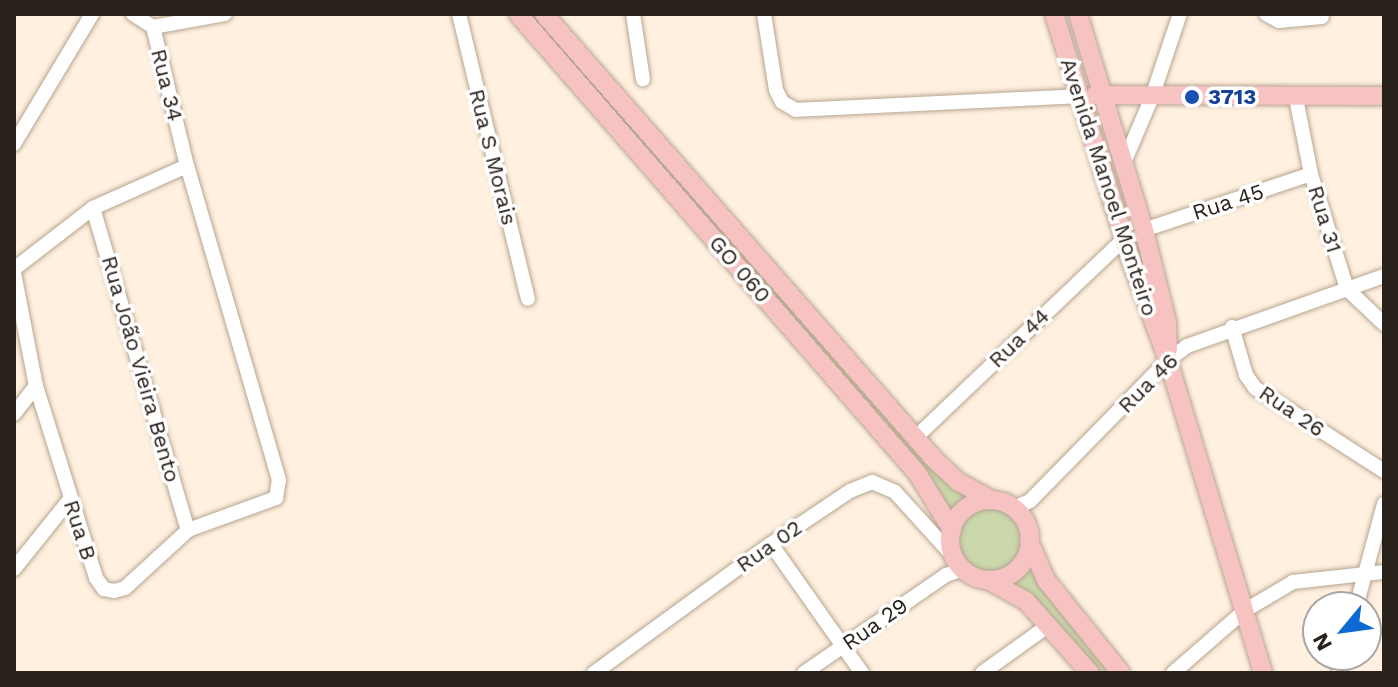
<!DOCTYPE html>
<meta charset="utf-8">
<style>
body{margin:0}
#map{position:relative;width:1398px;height:687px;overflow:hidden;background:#fff0df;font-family:"Work Sans",sans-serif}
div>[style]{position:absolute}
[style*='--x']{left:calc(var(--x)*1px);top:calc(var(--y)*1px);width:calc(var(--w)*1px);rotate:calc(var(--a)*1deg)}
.green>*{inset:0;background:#cbd8ab}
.round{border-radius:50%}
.roads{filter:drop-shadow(0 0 2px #b6a591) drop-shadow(0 0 2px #b6a591)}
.minor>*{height:14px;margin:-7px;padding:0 7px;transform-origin:7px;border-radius:7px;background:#fff}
.major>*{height:18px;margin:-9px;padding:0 9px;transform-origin:9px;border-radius:9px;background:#f6c2c2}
.major>.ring{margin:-9px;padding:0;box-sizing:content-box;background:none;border:18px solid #f6c2c2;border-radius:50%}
.dots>*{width:22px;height:22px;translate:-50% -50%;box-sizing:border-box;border:4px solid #fff;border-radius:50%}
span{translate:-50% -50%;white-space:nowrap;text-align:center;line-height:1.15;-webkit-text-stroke:7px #fff;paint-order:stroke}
.street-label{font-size:22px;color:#28211a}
.transit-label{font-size:22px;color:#164399;font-weight:700}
.left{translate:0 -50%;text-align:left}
.frame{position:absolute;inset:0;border:16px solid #28211a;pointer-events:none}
.north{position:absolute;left:1302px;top:591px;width:80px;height:80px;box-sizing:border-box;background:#fff;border:2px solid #a9a6a3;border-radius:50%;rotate:241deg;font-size:22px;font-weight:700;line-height:32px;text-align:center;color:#28211a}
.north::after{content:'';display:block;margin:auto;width:28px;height:36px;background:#0e6ad3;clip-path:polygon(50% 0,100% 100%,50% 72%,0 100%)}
</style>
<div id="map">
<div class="green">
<i style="clip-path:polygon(525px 14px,535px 14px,934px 470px,969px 499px,953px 516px,931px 479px)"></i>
<i class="round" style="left:959px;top:509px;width:62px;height:62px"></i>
<i style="clip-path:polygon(1030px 554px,1039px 585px,1110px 673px,1100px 673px,1041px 605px,1006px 578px,1022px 567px)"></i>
</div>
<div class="roads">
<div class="minor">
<i style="--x:459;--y:14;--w:293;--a:76.4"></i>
<i style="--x:633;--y:14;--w:66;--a:81.3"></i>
<i style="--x:764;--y:14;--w:77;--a:81"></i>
<i style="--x:776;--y:90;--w:13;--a:63"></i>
<i style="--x:782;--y:102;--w:16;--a:30"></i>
<i style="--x:796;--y:110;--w:285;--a:-2.8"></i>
<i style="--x:1266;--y:14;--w:15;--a:28"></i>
<i style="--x:1279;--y:21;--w:43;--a:-5.3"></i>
<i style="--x:153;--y:27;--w:73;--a:-10.2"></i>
<i style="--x:1296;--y:98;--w:77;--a:78.8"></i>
<i style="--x:1311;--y:174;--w:121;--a:72.6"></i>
<i style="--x:1347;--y:289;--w:51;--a:43.4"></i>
<i style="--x:14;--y:144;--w:152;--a:-59"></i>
<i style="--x:1123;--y:165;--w:74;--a:-66.9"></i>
<i style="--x:1152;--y:97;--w:88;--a:-71.4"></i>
<i style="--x:93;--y:208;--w:336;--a:73.6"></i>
<i style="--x:1144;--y:230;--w:176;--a:-18.5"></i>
<i style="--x:14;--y:269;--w:100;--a:-37.7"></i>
<i style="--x:93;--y:208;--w:103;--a:-24.1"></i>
<i style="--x:14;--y:273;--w:115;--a:79"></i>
<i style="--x:36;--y:386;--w:201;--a:72.6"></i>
<i style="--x:96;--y:578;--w:14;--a:54"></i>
<i style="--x:104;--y:589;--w:10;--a:11"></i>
<i style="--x:114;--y:591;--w:11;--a:-15"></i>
<i style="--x:125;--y:588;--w:86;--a:-42.6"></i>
<i style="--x:188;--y:530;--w:94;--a:-20"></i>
<i style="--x:276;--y:498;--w:18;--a:-81"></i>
<i style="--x:279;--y:480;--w:327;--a:-106.3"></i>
<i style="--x:187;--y:166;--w:143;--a:-103.7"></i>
<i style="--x:153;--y:27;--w:24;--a:-147"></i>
<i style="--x:1232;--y:327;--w:50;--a:73.7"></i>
<i style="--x:1246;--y:375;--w:16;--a:55"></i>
<i style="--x:1255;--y:388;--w:153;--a:32.8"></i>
<i style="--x:14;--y:414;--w:36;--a:-52"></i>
<i style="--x:915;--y:438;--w:289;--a:-43.6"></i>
<i style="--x:1013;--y:508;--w:18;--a:-22"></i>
<i style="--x:1030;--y:501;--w:197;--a:-45.6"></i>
<i style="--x:1168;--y:360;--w:24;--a:-36"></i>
<i style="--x:1187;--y:346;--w:209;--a:-19.6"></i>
<i style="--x:771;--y:544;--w:158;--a:54.8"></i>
<i style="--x:14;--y:569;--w:90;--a:-51.3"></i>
<i style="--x:1356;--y:607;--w:107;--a:-74.8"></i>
<i style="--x:594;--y:673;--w:219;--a:-36.1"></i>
<i style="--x:771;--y:544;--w:95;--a:-33.9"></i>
<i style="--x:850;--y:491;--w:24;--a:-22"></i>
<i style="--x:872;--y:482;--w:25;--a:23"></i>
<i style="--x:895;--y:492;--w:86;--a:47.8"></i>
<i style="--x:804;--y:673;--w:173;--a:-34.6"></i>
<i style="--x:946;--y:575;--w:18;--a:-19"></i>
<i style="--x:982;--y:673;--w:82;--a:-35.6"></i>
<i style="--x:1173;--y:673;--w:94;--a:-41.1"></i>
<i style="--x:1244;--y:611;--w:57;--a:-30.6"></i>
<i style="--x:1293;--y:582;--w:92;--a:-6.3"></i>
<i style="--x:1339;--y:673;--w:18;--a:-77"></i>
</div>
<div class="major">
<i style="--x:518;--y:14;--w:608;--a:49"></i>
<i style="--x:917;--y:473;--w:67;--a:58.4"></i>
<i style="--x:544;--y:14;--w:593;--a:48.76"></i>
<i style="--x:935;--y:460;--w:33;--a:43"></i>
<i style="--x:959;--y:482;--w:37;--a:29"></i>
<i style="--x:1054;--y:14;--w:256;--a:72.7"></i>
<i style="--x:1130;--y:258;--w:109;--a:69.6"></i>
<i style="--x:1168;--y:360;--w:327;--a:73.1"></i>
<i style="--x:1078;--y:14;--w:226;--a:73"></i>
<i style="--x:1144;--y:230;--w:95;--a:76"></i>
<i style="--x:1167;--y:322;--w:27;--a:88"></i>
<i style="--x:1095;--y:95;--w:289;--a:0.2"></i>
<i class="ring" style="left:950px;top:500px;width:62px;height:62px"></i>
<i style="--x:1029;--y:541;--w:43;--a:66.4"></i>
<i style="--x:1046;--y:580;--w:119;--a:51.1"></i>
<i style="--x:988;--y:580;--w:43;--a:28.9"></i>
<i style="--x:1026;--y:601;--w:96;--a:48.4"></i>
</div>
</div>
<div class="dots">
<i style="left:1192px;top:97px;background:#1a4fb4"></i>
</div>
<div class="street-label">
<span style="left:167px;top:85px;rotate:76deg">Rua 34</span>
<span style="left:493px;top:157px;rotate:76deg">Rua S Morais</span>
<span style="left:1109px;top:187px;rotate:72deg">Avenida Manoel Monteiro</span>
<span style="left:1228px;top:202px;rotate:-18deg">Rua 45</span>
<span style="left:1325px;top:219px;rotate:73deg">Rua 31</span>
<span style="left:740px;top:269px;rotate:49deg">GO 060</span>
<span style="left:1019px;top:338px;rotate:-44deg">Rua 44</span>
<span style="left:141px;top:369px;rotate:74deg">Rua João Vieira Bento</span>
<span style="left:1148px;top:383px;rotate:-45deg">Rua 46</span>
<span style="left:1292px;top:411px;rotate:34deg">Rua 26</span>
<span style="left:80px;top:530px;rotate:72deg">Rua B</span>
<span style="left:769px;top:546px;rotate:-35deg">Rua 02</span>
<span style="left:875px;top:624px;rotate:-35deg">Rua 29</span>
</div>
<div class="transit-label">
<span class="left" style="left:1208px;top:97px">3713</span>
</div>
<div class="frame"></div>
<div class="north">N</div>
</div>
